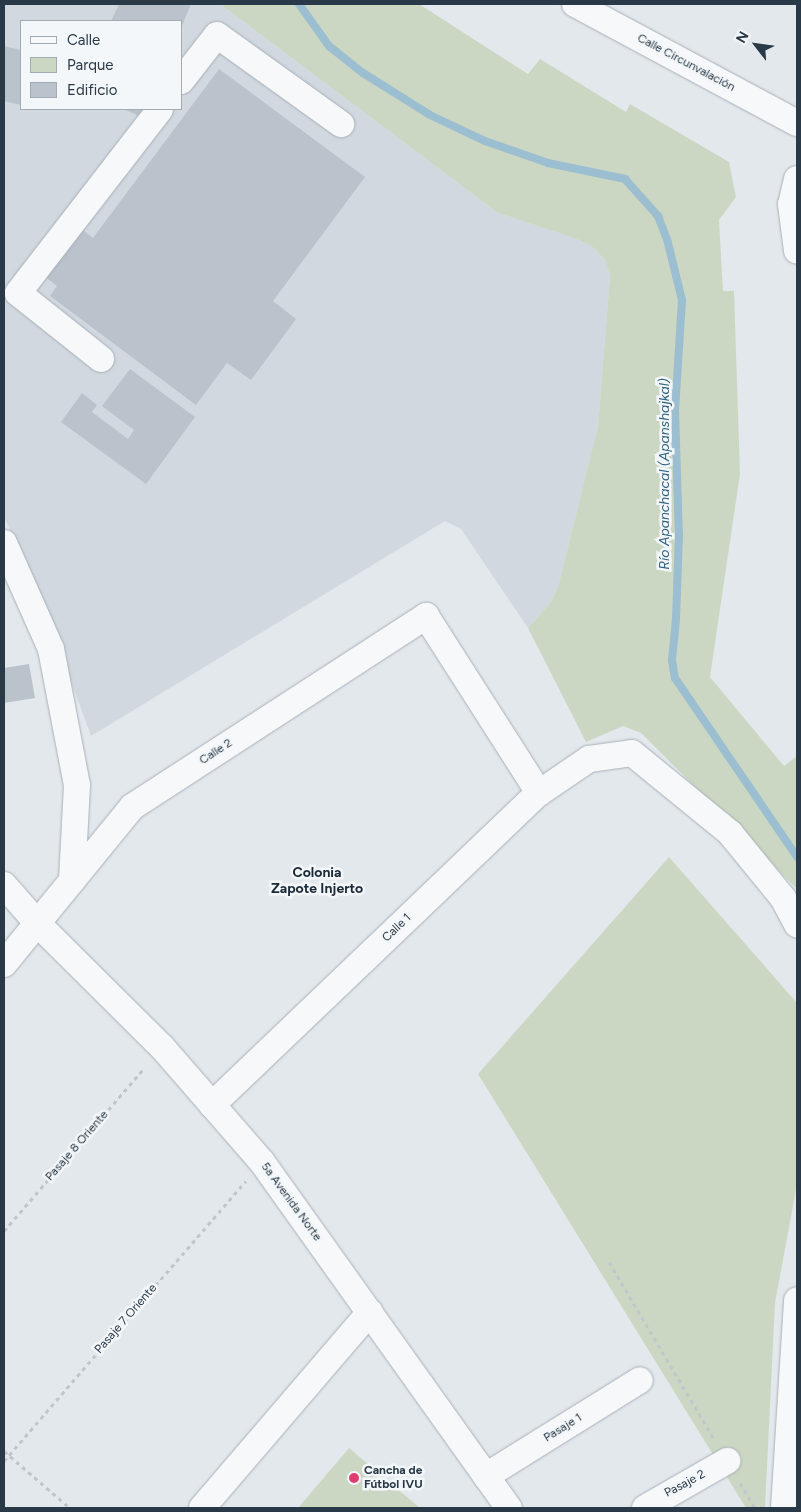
<!DOCTYPE html>
<meta charset="utf-8">
<style>
body{margin:0}
#map{position:relative;width:801px;height:1512px;overflow:hidden;background:#e3e8ed;font-family:Figtree,sans-serif}
div>[style]{position:absolute}
[style*='--x']{left:calc(var(--x)*1px);top:calc(var(--y)*1px);width:calc(var(--w)*1px);rotate:calc(var(--a)*1deg)}
.built>*{inset:0;background:#d1d8df}
.green>*{inset:0;background:#ccd7c3}
.stream>*{height:8px;margin:-4px;padding:0 4px;transform-origin:4px;border-radius:4px;background:#9bbed0}
.building>*{inset:0;background:#bac3cb}
.path>*{height:3px;margin-top:-1.5px;transform-origin:0;background:repeating-linear-gradient(90deg,#c1c6cb 0 4px,transparent 0 8px)}
.roads{filter:drop-shadow(0 0 1px #a7b0b8) drop-shadow(0 0 1px #a7b0b8)}
.minor>*{height:26px;margin:-13px;padding:0 13px;transform-origin:13px;border-radius:13px;background:#f7f8fa}
.dots>*{width:14px;height:14px;translate:-50% -50%;box-sizing:border-box;border:2px solid #f3f7f9;border-radius:50%}
span{translate:-50% -50%;white-space:nowrap;text-align:center;line-height:1.15;-webkit-text-stroke:5px #f3f7f9;paint-order:stroke}
.street-label{font-size:12px;color:#293947}
.poi-label{font-size:12px;color:#293947;font-weight:700}
.left{translate:0 -50%;text-align:left}
.water-label{font-size:14px;color:#2e6180;font-style:italic}
.neighbourhood-label{font-size:14px;color:#1b2a38;font-weight:700}
.frame{position:absolute;inset:0;border:5px solid #293947;pointer-events:none}
.legend{position:absolute;left:20px;top:20px;width:162px;height:90px;box-sizing:border-box;background:#f3f7f9;border:1px solid #a2abb2;margin:0;padding:6px 9px;list-style:none;font-size:15px;color:#293947}
.legend li{display:flex;align-items:center;gap:10px;height:25px}
.legend b{width:25px;border:1px solid #a2abb2}
.north{position:absolute;left:731px;top:20px;width:50px;height:50px;-webkit-text-stroke:4px #f3f7f9;paint-order:stroke;rotate:300deg;font-size:14px;font-weight:700;line-height:20px;text-align:center;color:#293947}
.north::after{content:'';display:block;margin:auto;width:18px;height:22px;background:#293947;clip-path:polygon(50% 0,100% 100%,50% 72%,0 100%)}
</style>
<div id="map">
<div class="built">
<i style="clip-path:polygon(evenodd,4px 4px,220px 4px,498px 213px,577px 239px,594px 248px,605px 260px,610px 276px,598px 426px,558px 587px,551px 602px,528px 628px,461px 529px,445px 521px,91px 736px,34px 580px,4px 517px,4px 4px,21px 21px,181px 21px,181px 109px,21px 109px,21px 21px)"></i>
</div>
<div class="green">
<i style="clip-path:polygon(220px 4px,419px 4px,528px 74px,540px 59px,626px 112px,630px 104px,729px 162px,736px 197px,719px 220px,723px 291px,734px 291px,740px 474px,710px 677px,784px 766px,797px 756px,797px 889px,641px 733px,623px 726px,586px 742px,528px 628px,551px 602px,558px 587px,598px 426px,610px 276px,605px 260px,594px 248px,577px 239px,498px 213px)"></i>
<i style="clip-path:polygon(669px 857px,797px 1003px,797px 1184px,775px 1303px,765px 1508px,746px 1508px,478px 1074px)"></i>
<i style="clip-path:polygon(349px 1448px,420px 1508px,298px 1508px)"></i>
</div>
<div class="stream">
<i style="--x:299;--y:4;--w:52;--a:54.5"></i>
<i style="--x:329;--y:46;--w:43;--a:38.5"></i>
<i style="--x:363;--y:73;--w:79;--a:32.1"></i>
<i style="--x:430;--y:115;--w:61;--a:25.3"></i>
<i style="--x:485;--y:141;--w:67;--a:19.2"></i>
<i style="--x:548;--y:163;--w:79;--a:11.7"></i>
<i style="--x:625;--y:179;--w:50;--a:48.3"></i>
<i style="--x:658;--y:216;--w:25;--a:69"></i>
<i style="--x:667;--y:239;--w:63;--a:76.2"></i>
<i style="--x:682;--y:300;--w:110;--a:93.6"></i>
<i style="--x:675;--y:410;--w:124;--a:88.2"></i>
<i style="--x:679;--y:534;--w:85;--a:92"></i>
<i style="--x:676;--y:619;--w:41;--a:95.6"></i>
<i style="--x:672;--y:660;--w:18;--a:81"></i>
<i style="--x:675;--y:678;--w:217;--a:55.7"></i>
</div>
<div class="building">
<i style="clip-path:polygon(119px 4px,191px 4px,181px 28px,181px 21px,111px 21px)"></i>
<i style="clip-path:polygon(4px 46px,21px 50px,21px 105px,4px 101px)"></i>
<i style="clip-path:polygon(219px 69px,365px 177px,273px 301px,296px 319px,251px 380px,227px 363px,196px 405px,50px 296px,57px 286px,44px 276px,80px 228px,93px 238px)"></i>
<i style="clip-path:polygon(123px 109px,148px 109px,144px 118px)"></i>
<i style="clip-path:polygon(130px 369px,195px 417px,146px 484px,61px 422px,82px 393px,97px 405px,92px 412px,128px 439px,134px 430px,102px 406px)"></i>
<i style="clip-path:polygon(29px 664px,35px 698px,4px 703px,4px 668px)"></i>
</div>
<div class="path">
<i style="--x:4;--y:1231;--w:216;--a:-49.3"></i>
<i style="--x:609;--y:1262;--w:206;--a:59.3"></i>
<i style="--x:4;--y:1451;--w:87;--a:40.8"></i>
<i style="--x:4;--y:1461;--w:370;--a:-49.2"></i>
<i style="--x:740;--y:1483;--w:29;--a:59"></i>
</div>
<div class="roads">
<div class="minor">
<i style="--x:575;--y:4;--w:252;--a:28.2"></i>
<i style="--x:181;--y:81;--w:58;--a:-52"></i>
<i style="--x:217;--y:35;--w:153;--a:35.7"></i>
<i style="--x:797;--y:179;--w:26;--a:103"></i>
<i style="--x:791;--y:204;--w:47;--a:82.7"></i>
<i style="--x:101;--y:359;--w:106;--a:-141.5"></i>
<i style="--x:18;--y:293;--w:232;--a:-52.3"></i>
<i style="--x:4;--y:543;--w:116;--a:66.1"></i>
<i style="--x:51;--y:649;--w:138;--a:79.2"></i>
<i style="--x:77;--y:785;--w:96;--a:93"></i>
<i style="--x:4;--y:885;--w:53;--a:48.8"></i>
<i style="--x:39;--y:925;--w:173;--a:44.8"></i>
<i style="--x:162;--y:1047;--w:152;--a:49"></i>
<i style="--x:262;--y:1162;--w:425;--a:54.5"></i>
<i style="--x:4;--y:964;--w:203;--a:-50.8"></i>
<i style="--x:132;--y:807;--w:351;--a:-33"></i>
<i style="--x:426;--y:616;--w:210;--a:57.4"></i>
<i style="--x:212;--y:1105;--w:452;--a:-43.7"></i>
<i style="--x:539;--y:793;--w:60;--a:-34.2"></i>
<i style="--x:589;--y:759;--w:43;--a:-7.9"></i>
<i style="--x:632;--y:753;--w:127;--a:39.2"></i>
<i style="--x:730;--y:833;--w:84;--a:50.8"></i>
<i style="--x:783;--y:898;--w:30;--a:62"></i>
<i style="--x:486;--y:1476;--w:181;--a:-31.9"></i>
<i style="--x:202;--y:1508;--w:258;--a:-49.4"></i>
<i style="--x:645;--y:1508;--w:95;--a:-29.8"></i>
<i style="--x:784;--y:1508;--w:208;--a:-86.4"></i>
</div>
</div>
<div class="dots">
<i style="left:354px;top:1478px;background:#dd3d71"></i>
</div>
<div class="street-label">
<span style="left:686px;top:63px;rotate:28deg">Calle Circunvalación</span>
<span style="left:216px;top:752px;rotate:-33deg">Calle 2</span>
<span style="left:397px;top:928px;rotate:-44deg">Calle 1</span>
<span style="left:77px;top:1146px;rotate:-49deg">Pasaje 8 Oriente</span>
<span style="left:291px;top:1202px;rotate:54deg">5a Avenida Norte</span>
<span style="left:126px;top:1319px;rotate:-49deg">Pasaje 7 Oriente</span>
<span style="left:563px;top:1428px;rotate:-32deg">Pasaje 1</span>
<span style="left:685px;top:1484px;rotate:-28deg">Pasaje 2</span>
</div>
<div class="poi-label">
<span class="left" style="left:364px;top:1478px">Cancha de<br>Fútbol IVU</span>
</div>
<div class="water-label">
<span style="left:665px;top:474px;rotate:-90deg">Río Apanchacal (Apanshajkal)</span>
</div>
<div class="neighbourhood-label">
<span style="left:317px;top:881px">Colonia<br>Zapote Injerto</span>
</div>
<div class="frame"></div>
<ul class="legend">
<li><b style="height:6px;background:#f7f8fa"></b>Calle</li>
<li><b style="height:14px;background:#ccd7c3"></b>Parque</li>
<li><b style="height:14px;background:#bac3cb"></b>Edificio</li>
</ul>
<div class="north">N</div>
</div>
